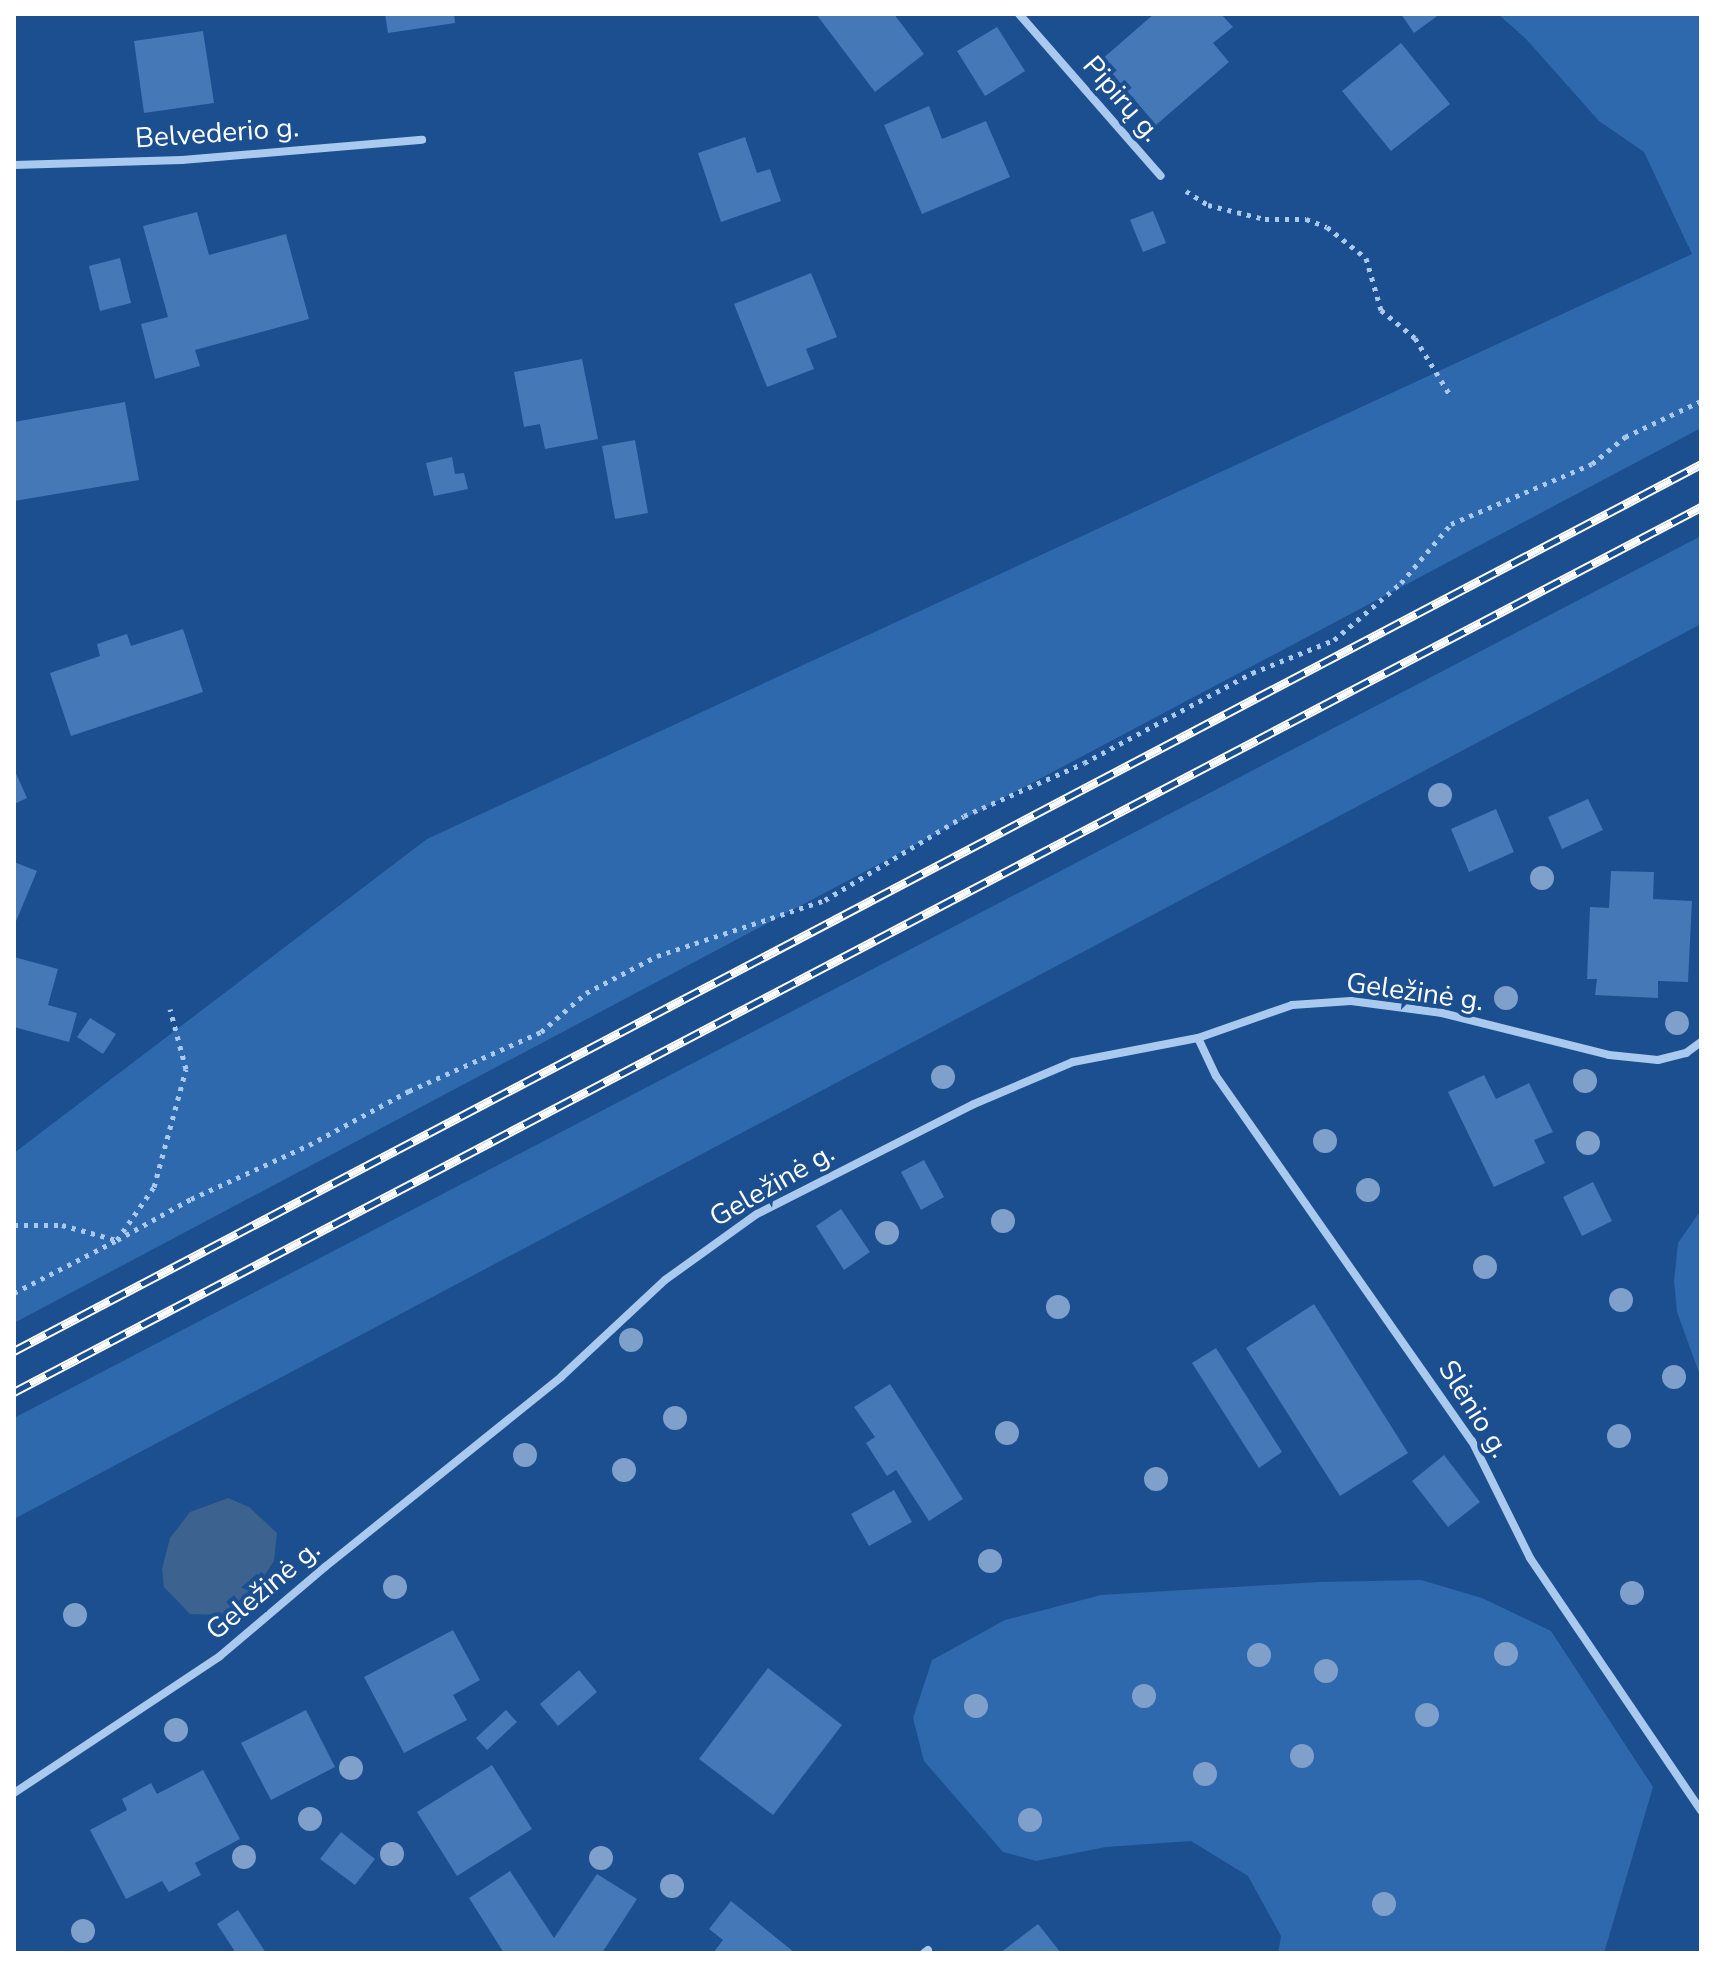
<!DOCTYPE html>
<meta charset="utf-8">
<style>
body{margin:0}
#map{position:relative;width:1715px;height:1967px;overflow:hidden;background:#1b4f8f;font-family:"Nunito Sans",sans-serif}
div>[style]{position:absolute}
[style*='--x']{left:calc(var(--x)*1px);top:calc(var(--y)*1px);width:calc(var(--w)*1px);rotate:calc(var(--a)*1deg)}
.green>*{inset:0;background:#2e69ad}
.water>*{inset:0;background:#3c6290}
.building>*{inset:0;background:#4478b7}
.path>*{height:5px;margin-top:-2.5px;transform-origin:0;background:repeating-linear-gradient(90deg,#a9c9ee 0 4px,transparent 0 10px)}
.street>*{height:8px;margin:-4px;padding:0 4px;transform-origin:4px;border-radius:4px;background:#a9c9ee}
.rail>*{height:9px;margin-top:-4.5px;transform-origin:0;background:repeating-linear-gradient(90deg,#1b4f8f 0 18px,#fff 0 36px);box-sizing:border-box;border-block:2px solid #fff}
.trees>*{width:24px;height:24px;margin:-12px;border-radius:50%;background:#7ea0ca}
span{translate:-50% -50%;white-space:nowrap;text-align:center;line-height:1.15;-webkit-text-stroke:8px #1b4f8f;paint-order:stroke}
.street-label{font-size:28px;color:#fff}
.frame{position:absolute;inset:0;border:16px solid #fff;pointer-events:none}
</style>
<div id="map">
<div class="green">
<i style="clip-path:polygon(1498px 14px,1701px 14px,1701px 428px,14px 1323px,14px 1153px,427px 839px,1692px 254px,1644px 152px,1599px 121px,1527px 40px)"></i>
<i style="clip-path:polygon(1701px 536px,1701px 624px,14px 1519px,14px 1418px)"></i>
<i style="clip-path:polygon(1701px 1210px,1701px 1378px,1677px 1312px,1674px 1281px,1678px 1243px)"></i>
<i style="clip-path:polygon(1421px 1580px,1482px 1598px,1551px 1631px,1653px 1787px,1604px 1953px,1278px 1953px,1281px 1936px,1248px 1876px,1191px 1841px,1106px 1847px,1036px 1861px,1003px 1852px,924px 1761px,913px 1718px,932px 1660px,1005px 1620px,1101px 1595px,1319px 1582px)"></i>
</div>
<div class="water">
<i style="clip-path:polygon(228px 1498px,249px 1507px,277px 1533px,274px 1561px,258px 1585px,221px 1615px,190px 1614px,164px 1587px,162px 1569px,170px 1538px,190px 1512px)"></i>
</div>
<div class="building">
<i style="clip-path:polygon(385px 14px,454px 14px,455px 23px,388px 33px)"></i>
<i style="clip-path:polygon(816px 14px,894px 14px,924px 54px,875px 92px)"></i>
<i style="clip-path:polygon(1154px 14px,1221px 14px,1233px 27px,1213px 43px,1229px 62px,1156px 125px,1101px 60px)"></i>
<i style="clip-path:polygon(1401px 14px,1440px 14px,1414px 33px)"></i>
<i style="clip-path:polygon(997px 27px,1025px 71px,985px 96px,957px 51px)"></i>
<i style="clip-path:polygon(203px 31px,214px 103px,144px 113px,134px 41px)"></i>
<i style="clip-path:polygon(1401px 43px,1450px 104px,1391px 151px,1342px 91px)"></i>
<i style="clip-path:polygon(929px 106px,942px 139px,986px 121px,1010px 177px,922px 214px,884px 125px)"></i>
<i style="clip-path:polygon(745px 137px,757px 173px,770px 169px,781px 201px,721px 222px,698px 153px)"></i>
<i style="clip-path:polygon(1153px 211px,1166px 243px,1143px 252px,1130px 220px)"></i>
<i style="clip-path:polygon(197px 212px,209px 255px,286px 234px,309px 319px,195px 350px,200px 366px,155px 379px,141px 324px,168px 317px,143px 226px)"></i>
<i style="clip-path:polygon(120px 258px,131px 303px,100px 311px,89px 266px)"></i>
<i style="clip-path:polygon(811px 273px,837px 337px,806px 349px,814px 369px,767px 387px,734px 304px)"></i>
<i style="clip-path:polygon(582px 359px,598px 439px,545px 449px,540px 424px,524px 427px,514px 372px)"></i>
<i style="clip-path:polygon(125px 402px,139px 480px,14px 501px,14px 422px)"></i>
<i style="clip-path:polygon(635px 440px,648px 513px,615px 519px,602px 446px)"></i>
<i style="clip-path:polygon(452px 457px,455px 474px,464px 473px,468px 489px,434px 496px,426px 463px)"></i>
<i style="clip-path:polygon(183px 629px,203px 692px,71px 736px,50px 673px,100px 656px,97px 644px,127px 634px,131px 646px)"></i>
<i style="clip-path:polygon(14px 769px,27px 798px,14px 804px)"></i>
<i style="clip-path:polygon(1588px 799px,1603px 830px,1562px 849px,1548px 817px)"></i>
<i style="clip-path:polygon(1496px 809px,1514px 852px,1469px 872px,1451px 829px)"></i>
<i style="clip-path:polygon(14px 862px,37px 871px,14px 926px)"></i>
<i style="clip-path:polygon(1611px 871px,1654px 872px,1653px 899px,1692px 901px,1688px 982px,1658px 981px,1658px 998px,1595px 995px,1597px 979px,1587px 979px,1590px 907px,1609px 908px)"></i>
<i style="clip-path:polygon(14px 957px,58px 969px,48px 1005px,77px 1013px,69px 1042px,14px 1027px)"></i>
<i style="clip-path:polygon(90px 1018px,116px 1034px,103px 1054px,77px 1037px)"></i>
<i style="clip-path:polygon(1484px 1075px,1496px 1099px,1529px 1083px,1553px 1132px,1534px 1140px,1545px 1163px,1494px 1187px,1448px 1092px)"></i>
<i style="clip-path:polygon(924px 1160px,944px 1197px,921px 1210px,901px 1172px)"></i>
<i style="clip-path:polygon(1593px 1182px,1612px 1221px,1582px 1236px,1563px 1197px)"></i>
<i style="clip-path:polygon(841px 1209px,870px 1252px,844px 1270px,816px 1226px)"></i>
<i style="clip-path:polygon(1314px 1304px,1408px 1453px,1340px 1496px,1246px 1348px)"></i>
<i style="clip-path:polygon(1216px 1348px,1282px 1452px,1259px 1468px,1192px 1363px)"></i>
<i style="clip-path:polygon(890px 1384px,963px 1499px,929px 1521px,896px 1470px,887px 1476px,866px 1443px,875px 1437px,854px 1407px)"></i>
<i style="clip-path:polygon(1444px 1455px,1480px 1502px,1448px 1527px,1412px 1481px)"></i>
<i style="clip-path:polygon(894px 1490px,912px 1522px,869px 1546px,851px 1514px)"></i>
<i style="clip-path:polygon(453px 1630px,480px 1680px,453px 1695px,467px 1720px,404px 1753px,364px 1677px)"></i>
<i style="clip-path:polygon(768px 1668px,842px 1725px,773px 1815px,699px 1759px)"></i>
<i style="clip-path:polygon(579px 1670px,597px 1692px,558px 1726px,540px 1704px)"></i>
<i style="clip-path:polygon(306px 1710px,335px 1767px,271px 1800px,241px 1743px)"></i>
<i style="clip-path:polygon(506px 1710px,517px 1722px,487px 1750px,476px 1738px)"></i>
<i style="clip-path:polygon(492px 1765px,532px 1829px,457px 1876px,417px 1812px)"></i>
<i style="clip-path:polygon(203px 1770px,240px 1839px,195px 1863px,201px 1875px,169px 1892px,162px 1881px,126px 1899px,90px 1830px,127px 1810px,122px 1799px,151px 1783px,157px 1794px)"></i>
<i style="clip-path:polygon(341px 1832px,375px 1859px,355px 1885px,320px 1859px)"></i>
<i style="clip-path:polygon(510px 1871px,554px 1938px,597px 1874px,637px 1899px,602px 1953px,504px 1953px,469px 1898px)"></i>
<i style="clip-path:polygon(731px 1901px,795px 1953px,713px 1953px,723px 1940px,709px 1929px)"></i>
<i style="clip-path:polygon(238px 1910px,266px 1953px,231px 1953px,234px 1950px,217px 1924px)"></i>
<i style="clip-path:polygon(1038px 1924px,1061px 1953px,1000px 1953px)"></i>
</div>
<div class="path">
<i style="--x:1186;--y:191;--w:26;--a:32"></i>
<i style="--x:1208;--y:205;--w:59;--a:13.8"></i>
<i style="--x:1265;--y:219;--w:41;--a:0"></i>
<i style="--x:1306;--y:219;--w:22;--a:21"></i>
<i style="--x:1327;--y:227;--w:50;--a:38.5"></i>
<i style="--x:1366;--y:258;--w:54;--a:73.9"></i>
<i style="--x:1381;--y:310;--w:44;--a:39.5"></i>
<i style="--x:1415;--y:338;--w:67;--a:58.4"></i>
<i style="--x:14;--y:1225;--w:48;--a:0"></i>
<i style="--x:62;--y:1225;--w:57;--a:15.3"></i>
<i style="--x:117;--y:1240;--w:85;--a:-29"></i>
<i style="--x:191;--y:1199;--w:130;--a:-24.6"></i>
<i style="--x:309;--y:1145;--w:114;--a:-28.4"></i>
<i style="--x:409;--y:1091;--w:145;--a:-24.1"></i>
<i style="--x:541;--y:1032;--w:60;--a:-40.9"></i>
<i style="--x:586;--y:993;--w:80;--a:-27.5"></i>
<i style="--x:657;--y:956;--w:177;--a:-18.4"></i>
<i style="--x:825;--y:900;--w:162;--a:-31.1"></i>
<i style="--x:964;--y:816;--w:131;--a:-23.8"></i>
<i style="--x:1084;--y:763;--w:191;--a:-28.2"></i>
<i style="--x:1252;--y:673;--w:88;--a:-21.9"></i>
<i style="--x:1334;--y:640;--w:88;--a:-40.4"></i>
<i style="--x:1401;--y:583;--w:77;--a:-49.7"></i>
<i style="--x:1451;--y:524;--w:153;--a:-23.1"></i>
<i style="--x:1592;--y:464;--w:43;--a:-39.3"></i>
<i style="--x:1625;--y:437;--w:84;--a:-25.3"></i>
<i style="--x:14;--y:1293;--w:116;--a:-27.2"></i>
<i style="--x:117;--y:1240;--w:65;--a:-55.1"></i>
<i style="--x:154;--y:1187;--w:122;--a:-74.8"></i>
<i style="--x:186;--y:1069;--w:62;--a:-104.9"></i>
</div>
<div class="street">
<i style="--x:1019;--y:14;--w:215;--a:48.8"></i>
<i style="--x:14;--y:165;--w:168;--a:-1.7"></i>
<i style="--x:182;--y:160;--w:241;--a:-4.8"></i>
<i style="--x:1198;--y:1038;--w:42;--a:64.7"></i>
<i style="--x:1216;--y:1076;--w:446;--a:55"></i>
<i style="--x:1472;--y:1441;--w:131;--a:63.6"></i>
<i style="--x:1530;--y:1558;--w:305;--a:55.9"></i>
<i style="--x:14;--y:1793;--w:247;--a:-33.6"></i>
<i style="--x:220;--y:1656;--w:138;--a:-40.3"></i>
<i style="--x:325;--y:1567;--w:303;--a:-38.8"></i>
<i style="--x:561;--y:1377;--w:142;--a:-43"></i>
<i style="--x:665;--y:1280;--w:113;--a:-35.7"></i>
<i style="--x:757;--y:1214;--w:243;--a:-26.9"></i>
<i style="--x:974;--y:1104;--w:108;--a:-23"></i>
<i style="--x:1073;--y:1062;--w:127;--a:-10.9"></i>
<i style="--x:1198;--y:1038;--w:100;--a:-19.3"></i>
<i style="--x:1292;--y:1005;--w:59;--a:-3.9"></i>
<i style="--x:1351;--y:1001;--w:92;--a:7.5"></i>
<i style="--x:1442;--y:1013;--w:172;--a:14.1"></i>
<i style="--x:1609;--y:1055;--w:49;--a:5.8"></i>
<i style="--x:1658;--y:1060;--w:29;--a:-14"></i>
<i style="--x:1686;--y:1053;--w:19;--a:-36"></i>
<i style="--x:924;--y:1953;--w:5;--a:-37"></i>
</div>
<div class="rail">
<i style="--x:14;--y:1351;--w:1906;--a:-27.73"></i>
<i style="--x:14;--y:1392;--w:1905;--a:-27.68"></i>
</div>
<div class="trees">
<i style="left:1440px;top:795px"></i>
<i style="left:1542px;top:878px"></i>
<i style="left:1506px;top:998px"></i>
<i style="left:1677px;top:1023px"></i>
<i style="left:943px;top:1077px"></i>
<i style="left:1585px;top:1081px"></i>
<i style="left:1325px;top:1141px"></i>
<i style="left:1588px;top:1143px"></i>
<i style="left:1368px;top:1190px"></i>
<i style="left:1003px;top:1221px"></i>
<i style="left:887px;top:1233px"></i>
<i style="left:1485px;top:1267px"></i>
<i style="left:1621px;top:1300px"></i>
<i style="left:1058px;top:1307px"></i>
<i style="left:631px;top:1340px"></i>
<i style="left:1674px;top:1377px"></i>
<i style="left:675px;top:1418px"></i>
<i style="left:1007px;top:1433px"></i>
<i style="left:1619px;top:1436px"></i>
<i style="left:525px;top:1455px"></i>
<i style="left:624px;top:1470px"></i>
<i style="left:1156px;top:1479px"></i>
<i style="left:990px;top:1561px"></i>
<i style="left:395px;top:1587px"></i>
<i style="left:1632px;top:1593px"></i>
<i style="left:75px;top:1615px"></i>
<i style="left:1506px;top:1654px"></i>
<i style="left:1259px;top:1655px"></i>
<i style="left:1326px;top:1671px"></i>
<i style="left:1144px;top:1696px"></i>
<i style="left:976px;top:1706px"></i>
<i style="left:1427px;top:1715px"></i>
<i style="left:176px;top:1730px"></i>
<i style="left:1302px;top:1756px"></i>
<i style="left:351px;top:1768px"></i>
<i style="left:1205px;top:1774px"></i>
<i style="left:310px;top:1819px"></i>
<i style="left:1030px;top:1820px"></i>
<i style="left:392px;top:1854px"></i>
<i style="left:244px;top:1857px"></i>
<i style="left:601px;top:1858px"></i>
<i style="left:672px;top:1886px"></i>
<i style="left:1384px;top:1904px"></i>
<i style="left:83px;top:1931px"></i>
</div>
<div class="street-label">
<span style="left:1122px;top:99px;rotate:49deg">Pipirų g.</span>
<span style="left:217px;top:133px;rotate:-4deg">Belvederio g.</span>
<span style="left:1415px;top:992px;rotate:8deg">Geležinė g.</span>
<span style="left:772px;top:1185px;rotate:-30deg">Geležinė g.</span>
<span style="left:1474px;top:1409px;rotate:58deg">Slėnio g.</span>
<span style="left:263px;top:1590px;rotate:-40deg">Geležinė g.</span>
</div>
<div class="frame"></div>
</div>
